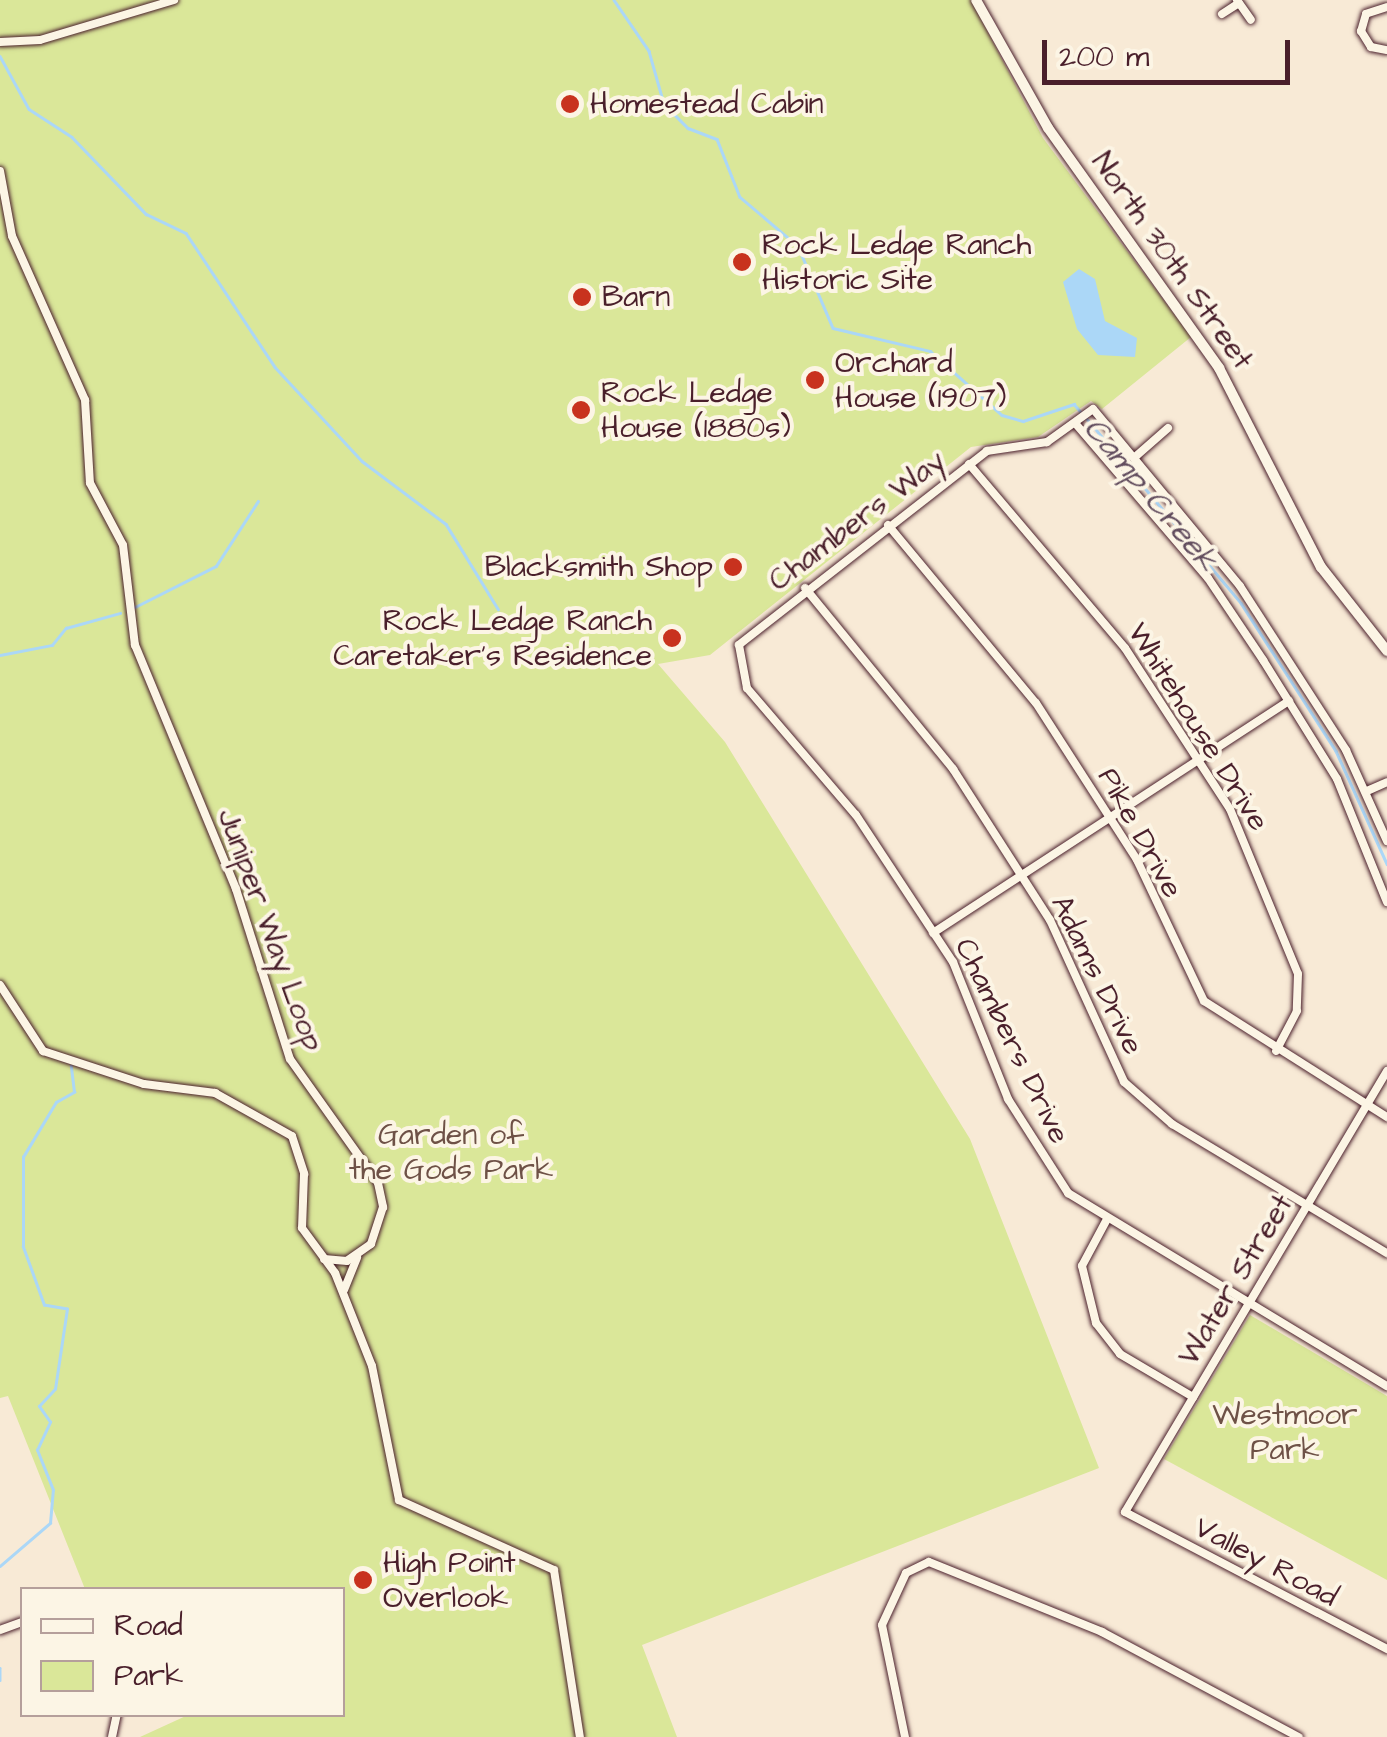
<!DOCTYPE html>
<style>
body{margin:0}
#map{position:relative;width:1387px;height:1737px;overflow:hidden;background:#f8ead6;font-family:"Architects Daughter",sans-serif}
div>[style]{position:absolute}
[style*='--x']{left:calc(var(--x)*1px);top:calc(var(--y)*1px);width:calc(var(--w)*1px);rotate:calc(var(--a)*1deg)}
.green>*{inset:0;background:#dae799}
.water>*{inset:0;background:#abd7f7}
.stream>*{height:2.5px;margin:-1.25px;padding:0 1.25px;transform-origin:1.25px;border-radius:1.25px;background:#abd7f7}
.roads{filter:drop-shadow(0 0 2px #4a1f2b) drop-shadow(0 0 2px #4a1f2b)}
.minor>*{height:8px;margin:-4px;padding:0 4px;transform-origin:4px;border-radius:4px;background:#fcf5e5}
.major>*{height:10px;margin:-5px;padding:0 5px;transform-origin:5px;border-radius:5px;background:#fcf5e5}
.dots>*{width:28px;height:28px;translate:-50% -50%;box-sizing:border-box;border:5px solid #fcf5e5;border-radius:50%}
span{translate:-50% -50%;white-space:nowrap;text-align:center;line-height:1.15;-webkit-text-stroke:8px #fcf5e5;paint-order:stroke}
.poi-label{font-size:30px;color:#4a1f2b}
.left{translate:0 -50%;text-align:left}
.right{translate:-100% -50%;text-align:right}
.street-label{font-size:30px;color:#4a1f2b}
.park-label{font-size:30px;color:#6e5146}
.water-label{font-size:32px;color:#624d5e;font-style:italic}
.legend{position:absolute;left:20px;top:1587px;width:325px;height:130px;box-sizing:border-box;background:#fcf5e5;border:2px solid #b59f9b;margin:0;padding:12px 18px;list-style:none;font-size:30px;color:#4a1f2b}
.legend li{display:flex;align-items:center;gap:20px;height:50px}
.legend b{width:50px;border:2px solid #b59f9b}
.scale{position:absolute;left:1042px;top:40px;width:248px;height:45px;box-sizing:border-box;border:5px solid #4a1f2b;border-top:0;padding-left:12px;font-size:30px;line-height:35px;white-space:nowrap;color:#4a1f2b;-webkit-text-stroke:8px #fcf5e5;paint-order:stroke}
</style>
<div id="map">
<div class="green">
<i style="clip-path:polygon(0 0,971px 0,1043px 138px,1191px 337px,1102px 409px,1091px 401px,1038px 437px,971px 447px,710px 655px,658px 664px,725px 742px,970px 1139px,1099px 1468px,642px 1645px,677px 1737px,140px 1737px,188px 1715px,342px 1714px,342px 1590px,85px 1589px,8px 1396px,0 1398px)"></i>
<i style="clip-path:polygon(1250px 1315px,1387px 1396px,1387px 1580px,1164px 1459px)"></i>
</div>
<div class="water">
<i style="clip-path:polygon(1079px 269px,1095px 279px,1105px 321px,1137px 338px,1135px 357px,1098px 355px,1077px 329px,1063px 282px)"></i>
</div>
<div class="stream">
<i style="--x:614;--y:0;--w:62;--a:55.5"></i>
<i style="--x:649;--y:51;--w:55;--a:74.2"></i>
<i style="--x:664;--y:104;--w:34;--a:45"></i>
<i style="--x:688;--y:128;--w:31;--a:21"></i>
<i style="--x:717;--y:139;--w:62;--a:68.4"></i>
<i style="--x:740;--y:197;--w:76;--a:40.2"></i>
<i style="--x:798;--y:246;--w:89;--a:66.9"></i>
<i style="--x:833;--y:328;--w:100;--a:13.3"></i>
<i style="--x:930;--y:351;--w:96;--a:41.6"></i>
<i style="--x:1002;--y:415;--w:22;--a:16"></i>
<i style="--x:1023;--y:421;--w:54;--a:-18.4"></i>
<i style="--x:1074;--y:404;--w:21;--a:49"></i>
<i style="--x:1088;--y:420;--w:239;--a:50.1"></i>
<i style="--x:1241;--y:603;--w:176;--a:57.3"></i>
<i style="--x:1336;--y:751;--w:124;--a:65.7"></i>
<i style="--x:0;--y:56;--w:60;--a:61.3"></i>
<i style="--x:29;--y:109;--w:51;--a:33.1"></i>
<i style="--x:72;--y:137;--w:107;--a:46.1"></i>
<i style="--x:146;--y:214;--w:44;--a:25.4"></i>
<i style="--x:186;--y:233;--w:161;--a:56.4"></i>
<i style="--x:275;--y:367;--w:128;--a:47.2"></i>
<i style="--x:362;--y:461;--w:105;--a:36.9"></i>
<i style="--x:446;--y:524;--w:100;--a:58.5"></i>
<i style="--x:131;--y:609;--w:95;--a:-26.8"></i>
<i style="--x:216;--y:566;--w:77;--a:-57.1"></i>
<i style="--x:0;--y:655;--w:53;--a:-10.9"></i>
<i style="--x:52;--y:645;--w:22;--a:-51"></i>
<i style="--x:66;--y:628;--w:56;--a:-15.5"></i>
<i style="--x:0;--y:1566;--w:66;--a:-40.7"></i>
<i style="--x:50;--y:1523;--w:33;--a:-85"></i>
<i style="--x:53;--y:1490;--w:43;--a:-111.8"></i>
<i style="--x:37;--y:1450;--w:31;--a:-65"></i>
<i style="--x:50;--y:1422;--w:19;--a:-125"></i>
<i style="--x:39;--y:1406;--w:23;--a:-47"></i>
<i style="--x:55;--y:1389;--w:81;--a:-81.5"></i>
<i style="--x:67;--y:1309;--w:23;--a:-170"></i>
<i style="--x:44;--y:1305;--w:62;--a:-109.9"></i>
<i style="--x:23;--y:1247;--w:90;--a:-90"></i>
<i style="--x:23;--y:1157;--w:64;--a:-59"></i>
<i style="--x:56;--y:1102;--w:21;--a:-29"></i>
<i style="--x:74;--y:1092;--w:26;--a:-97"></i>
<i style="--x:0;--y:1668;--w:12;--a:90"></i>
</div>
<div class="roads">
<div class="minor">
<i style="--x:1237;--y:0;--w:24;--a:55"></i>
<i style="--x:1387;--y:7;--w:22;--a:162"></i>
<i style="--x:1366;--y:14;--w:18;--a:106"></i>
<i style="--x:1361;--y:31;--w:19;--a:58"></i>
<i style="--x:1371;--y:47;--w:16;--a:11"></i>
<i style="--x:1222;--y:14;--w:20;--a:-33"></i>
<i style="--x:0;--y:42;--w:40;--a:-2.9"></i>
<i style="--x:40;--y:40;--w:140;--a:-16.6"></i>
<i style="--x:0;--y:171;--w:66;--a:79.5"></i>
<i style="--x:12;--y:236;--w:180;--a:66"></i>
<i style="--x:85;--y:400;--w:83;--a:86.6"></i>
<i style="--x:90;--y:483;--w:70;--a:62"></i>
<i style="--x:123;--y:545;--w:101;--a:83.2"></i>
<i style="--x:135;--y:645;--w:264;--a:67.5"></i>
<i style="--x:236;--y:889;--w:178;--a:72.4"></i>
<i style="--x:290;--y:1059;--w:152;--a:54.6"></i>
<i style="--x:378;--y:1183;--w:25;--a:78"></i>
<i style="--x:383;--y:1207;--w:39;--a:108"></i>
<i style="--x:371;--y:1244;--w:29;--a:145"></i>
<i style="--x:347;--y:1261;--w:23;--a:-175"></i>
<i style="--x:1075;--y:423;--w:204;--a:49.4"></i>
<i style="--x:1208;--y:578;--w:99;--a:56.1"></i>
<i style="--x:1263;--y:660;--w:140;--a:58.1"></i>
<i style="--x:1337;--y:779;--w:133;--a:67.9"></i>
<i style="--x:1135;--y:457;--w:44;--a:-41.3"></i>
<i style="--x:969;--y:464;--w:241;--a:49.7"></i>
<i style="--x:1125;--y:648;--w:192;--a:56.9"></i>
<i style="--x:1230;--y:809;--w:178;--a:67.6"></i>
<i style="--x:1298;--y:974;--w:37;--a:92"></i>
<i style="--x:1297;--y:1011;--w:45;--a:117.7"></i>
<i style="--x:888;--y:525;--w:231;--a:50.3"></i>
<i style="--x:1036;--y:703;--w:187;--a:57.2"></i>
<i style="--x:1137;--y:860;--w:156;--a:64.6"></i>
<i style="--x:1204;--y:1001;--w:217;--a:32.4"></i>
<i style="--x:805;--y:588;--w:234;--a:50.7"></i>
<i style="--x:953;--y:769;--w:179;--a:57.3"></i>
<i style="--x:1050;--y:920;--w:178;--a:65.4"></i>
<i style="--x:1124;--y:1082;--w:64;--a:41.2"></i>
<i style="--x:1172;--y:1124;--w:251;--a:31"></i>
<i style="--x:1367;--y:791;--w:22;--a:-24"></i>
<i style="--x:1387;--y:841;--w:100;--a:-114.3"></i>
<i style="--x:1346;--y:750;--w:195;--a:-122.9"></i>
<i style="--x:1240;--y:586;--w:230;--a:-129.7"></i>
<i style="--x:1093;--y:409;--w:57;--a:144.3"></i>
<i style="--x:1047;--y:442;--w:61;--a:171.5"></i>
<i style="--x:987;--y:451;--w:315;--a:142"></i>
<i style="--x:739;--y:645;--w:44;--a:79.5"></i>
<i style="--x:747;--y:688;--w:167;--a:49.4"></i>
<i style="--x:856;--y:815;--w:176;--a:56.6"></i>
<i style="--x:953;--y:962;--w:148;--a:68.1"></i>
<i style="--x:1008;--y:1099;--w:112;--a:57.4"></i>
<i style="--x:1068;--y:1193;--w:373;--a:31.2"></i>
<i style="--x:933;--y:933;--w:425;--a:-33.1"></i>
<i style="--x:0;--y:985;--w:79;--a:56.9"></i>
<i style="--x:43;--y:1051;--w:106;--a:18.1"></i>
<i style="--x:144;--y:1084;--w:72;--a:7.2"></i>
<i style="--x:215;--y:1093;--w:88;--a:29.2"></i>
<i style="--x:292;--y:1136;--w:40;--a:72"></i>
<i style="--x:304;--y:1174;--w:54;--a:92.1"></i>
<i style="--x:302;--y:1228;--w:56;--a:53.7"></i>
<i style="--x:335;--y:1273;--w:100;--a:68.3"></i>
<i style="--x:372;--y:1366;--w:137;--a:78.6"></i>
<i style="--x:399;--y:1500;--w:170;--a:24.3"></i>
<i style="--x:554;--y:1570;--w:169;--a:81.2"></i>
<i style="--x:1387;--y:1071;--w:513;--a:120.71"></i>
<i style="--x:1125;--y:1512;--w:296;--a:27.6"></i>
<i style="--x:1106;--y:1221;--w:51;--a:118.1"></i>
<i style="--x:1082;--y:1266;--w:59;--a:76.2"></i>
<i style="--x:1096;--y:1323;--w:39;--a:52"></i>
<i style="--x:1120;--y:1354;--w:85;--a:30.5"></i>
<i style="--x:344;--y:1290;--w:35;--a:-68"></i>
<i style="--x:0;--y:1630;--w:23;--a:-20"></i>
<i style="--x:112;--y:1737;--w:24;--a:-78"></i>
<i style="--x:905;--y:1737;--w:114;--a:-101.6"></i>
<i style="--x:882;--y:1625;--w:57;--a:-65.2"></i>
<i style="--x:906;--y:1573;--w:25;--a:-26"></i>
<i style="--x:929;--y:1562;--w:187;--a:22"></i>
<i style="--x:1102;--y:1632;--w:223;--a:28.1"></i>
</div>
<div class="major">
<i style="--x:976;--y:0;--w:147;--a:60.6"></i>
<i style="--x:1048;--y:128;--w:295;--a:54.5"></i>
<i style="--x:1219;--y:368;--w:224;--a:62.9"></i>
<i style="--x:1321;--y:567;--w:107;--a:51.8"></i>
</div>
</div>
<div class="dots">
<i style="left:570px;top:104px;background:#c8321e"></i>
<i style="left:742px;top:262px;background:#c8321e"></i>
<i style="left:582px;top:297px;background:#c8321e"></i>
<i style="left:815px;top:380px;background:#c8321e"></i>
<i style="left:581px;top:410px;background:#c8321e"></i>
<i style="left:733px;top:567px;background:#c8321e"></i>
<i style="left:672px;top:638px;background:#c8321e"></i>
<i style="left:363px;top:1580px;background:#c8321e"></i>
</div>
<div class="poi-label">
<span class="left" style="left:590px;top:104px">Homestead Cabin</span>
<span class="left" style="left:762px;top:262px">Rock Ledge Ranch<br>Historic Site</span>
<span class="left" style="left:602px;top:297px">Barn</span>
<span class="left" style="left:835px;top:380px">Orchard<br>House (1907)</span>
<span class="left" style="left:601px;top:410px">Rock Ledge<br>House (1880s)</span>
<span class="right" style="left:713px;top:567px">Blacksmith Shop</span>
<span class="right" style="left:652px;top:638px">Rock Ledge Ranch<br>Caretaker's Residence</span>
<span class="left" style="left:383px;top:1580px">High Point<br>Overlook</span>
</div>
<div class="street-label">
<span style="left:1172px;top:261px;rotate:55deg">North 30th Street</span>
<span style="left:857px;top:521px;rotate:-37deg">Chambers Way</span>
<span style="left:1198px;top:727px;rotate:58deg">Whitehouse Drive</span>
<span style="left:1140px;top:833px;rotate:61deg">Pike Drive</span>
<span style="left:270px;top:930px;rotate:70deg">Juniper Way Loop</span>
<span style="left:1097px;top:975px;rotate:64deg">Adams Drive</span>
<span style="left:1012px;top:1041px;rotate:64deg">Chambers Drive</span>
<span style="left:1236px;top:1280px;rotate:-59deg">Water Street</span>
<span style="left:1266px;top:1562px;rotate:28deg">Valley Road</span>
</div>
<div class="park-label">
<span style="left:451px;top:1152px">Garden of<br>the Gods Park</span>
<span style="left:1285px;top:1432px">Westmoor<br>Park</span>
</div>
<div class="water-label">
<span style="left:1150px;top:495px;rotate:50deg">Camp Creek</span>
</div>
<ul class="legend">
<li><b style="height:12px;background:#fcf5e5"></b>Road</li>
<li><b style="height:28px;background:#dae799"></b>Park</li>
</ul>
<div class="scale">200 m</div>
</div>
